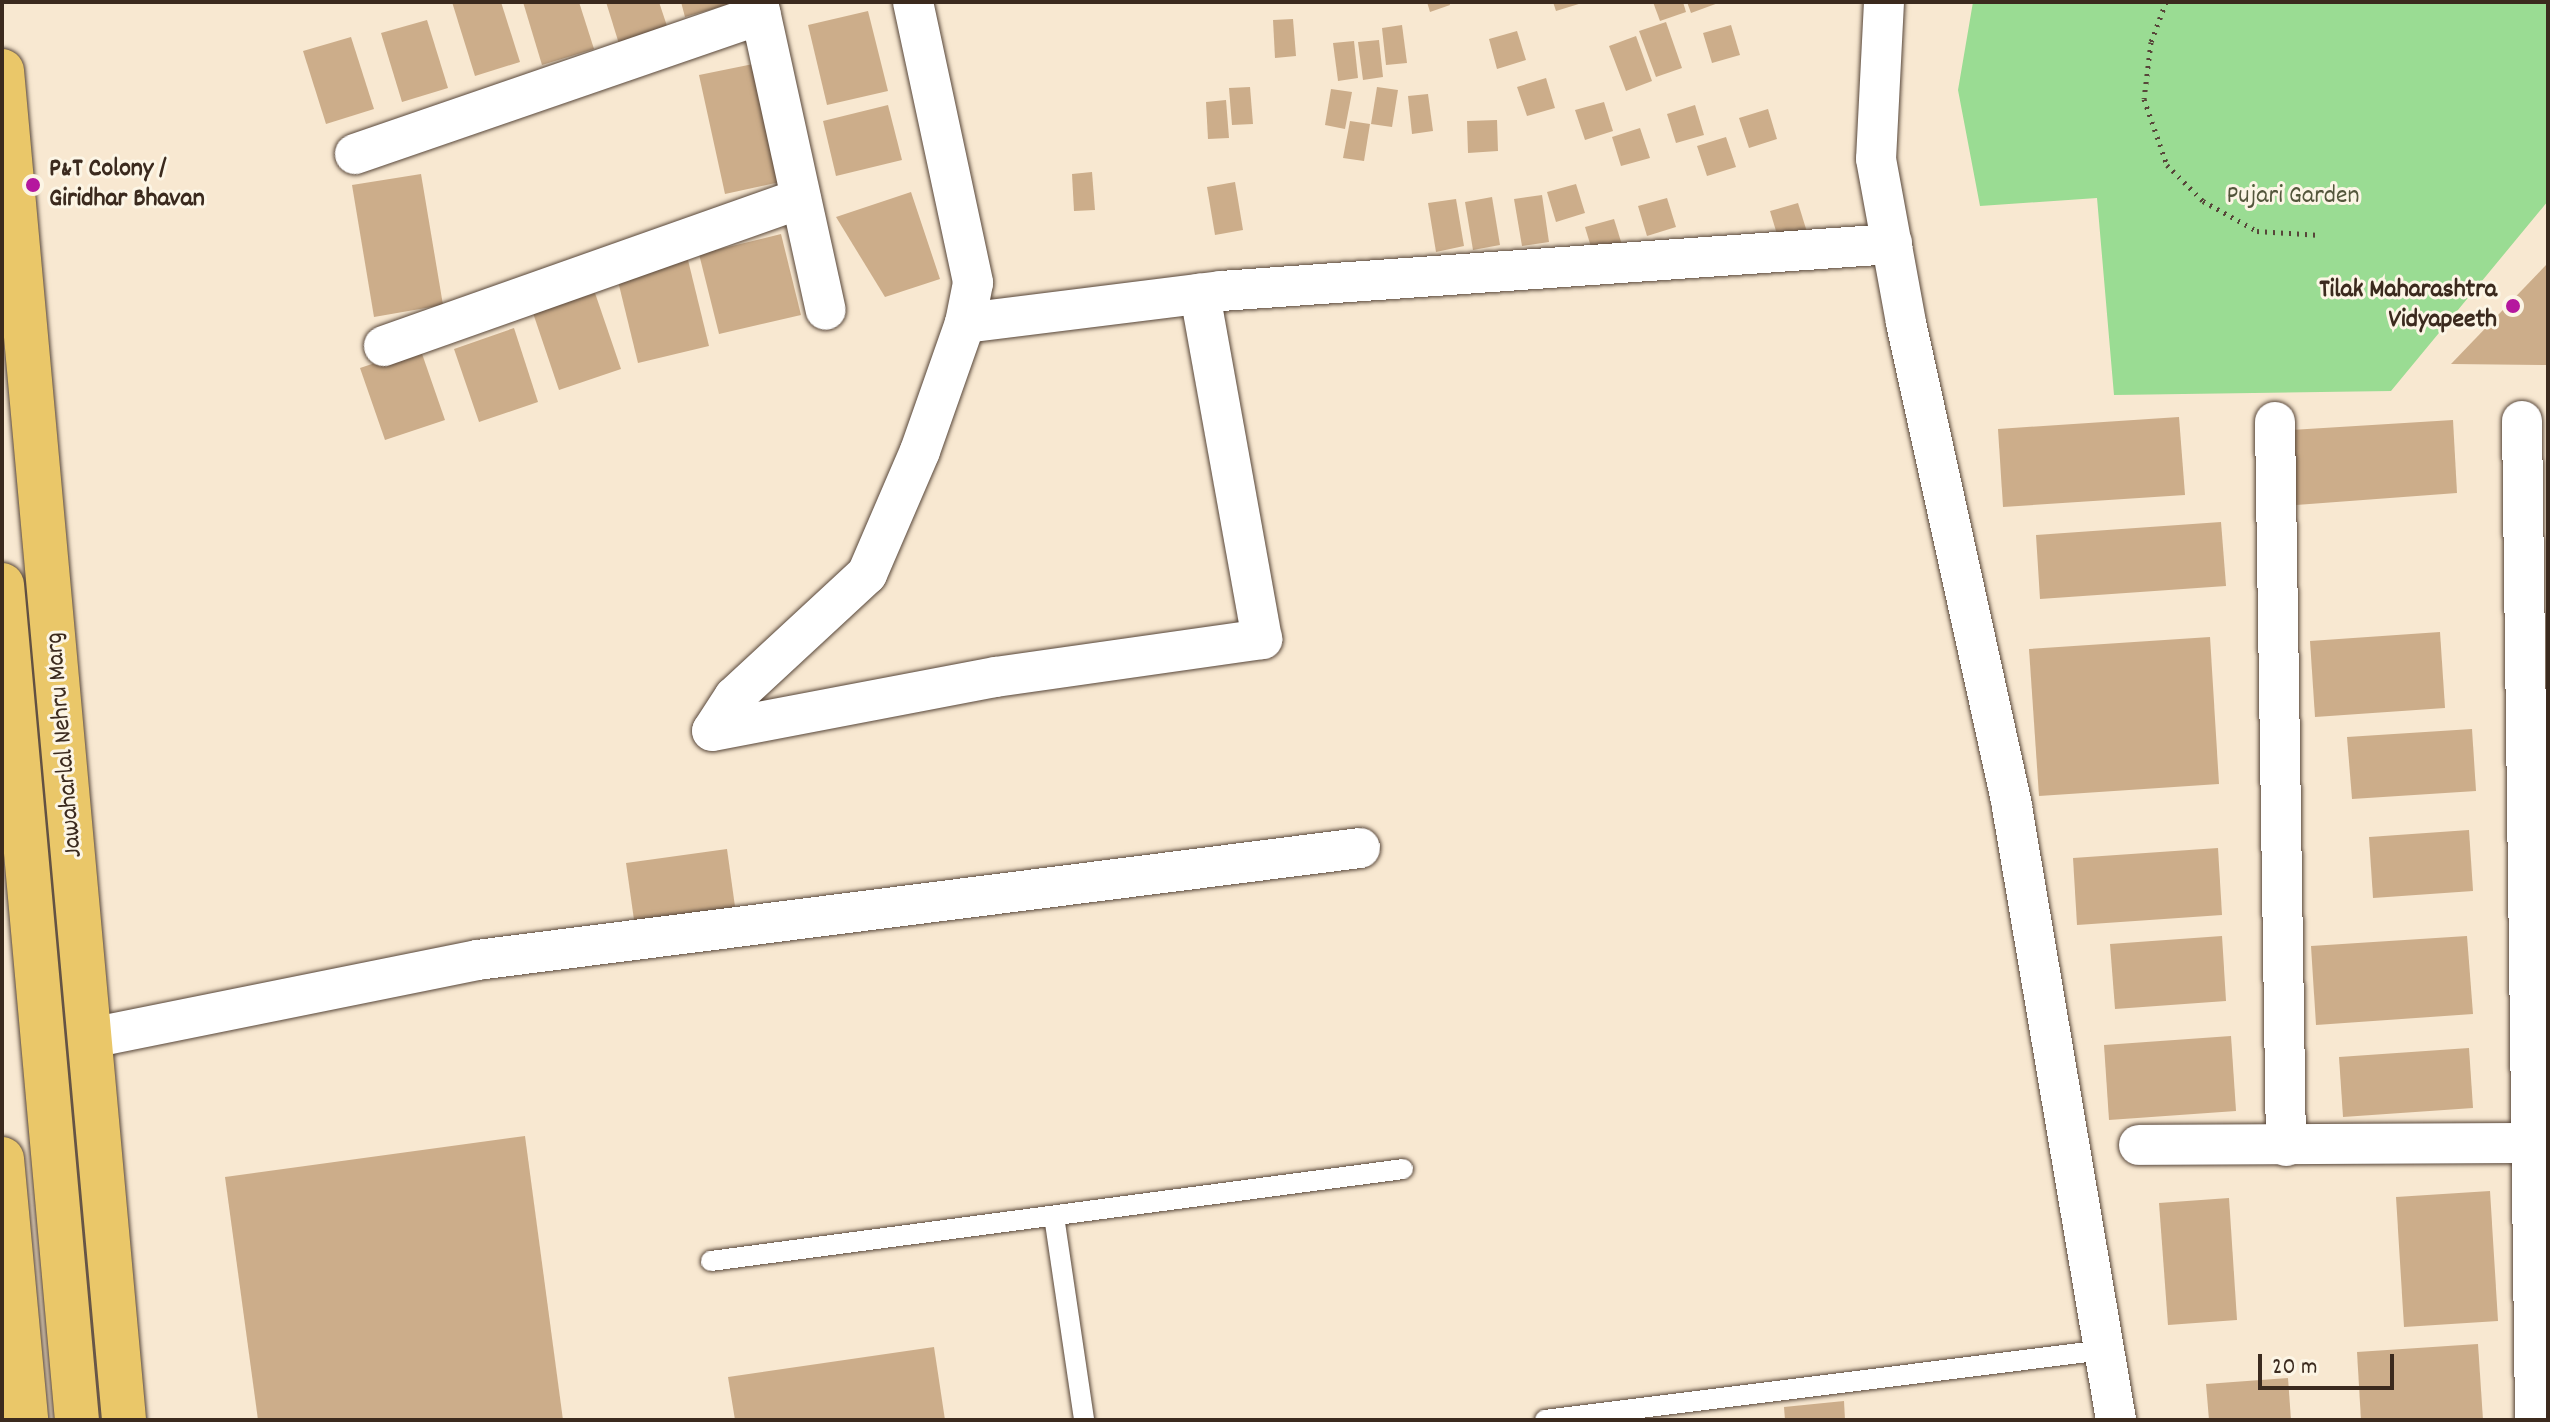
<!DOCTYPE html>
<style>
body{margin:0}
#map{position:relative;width:2550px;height:1422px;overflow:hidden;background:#f8e8d1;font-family:Dekko,sans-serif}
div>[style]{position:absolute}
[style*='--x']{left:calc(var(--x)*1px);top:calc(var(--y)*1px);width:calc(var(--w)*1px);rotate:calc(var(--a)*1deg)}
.green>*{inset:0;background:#9adc93}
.building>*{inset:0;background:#ccad8a}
.path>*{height:5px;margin-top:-2.5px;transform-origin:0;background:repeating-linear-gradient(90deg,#574639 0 2px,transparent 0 8px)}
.roads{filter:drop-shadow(0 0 2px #574639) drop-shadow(0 0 2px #574639)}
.lane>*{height:20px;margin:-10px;padding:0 10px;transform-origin:10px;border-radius:10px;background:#fff}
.street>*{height:40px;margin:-20px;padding:0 20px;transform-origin:20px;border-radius:20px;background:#fff}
.primary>*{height:44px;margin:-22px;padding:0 22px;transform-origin:22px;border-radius:22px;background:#eac769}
.dots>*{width:22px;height:22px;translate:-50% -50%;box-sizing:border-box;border:4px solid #fcf5e5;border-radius:50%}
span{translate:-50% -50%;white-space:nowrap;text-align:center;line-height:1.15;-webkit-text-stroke:6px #fcf5e5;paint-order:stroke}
.poi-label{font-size:26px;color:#3b2a1e;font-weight:700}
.left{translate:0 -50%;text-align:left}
.right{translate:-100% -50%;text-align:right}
.park-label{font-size:26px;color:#53563b}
.street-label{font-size:26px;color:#3b2a1e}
.frame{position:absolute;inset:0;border:4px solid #3b2a1e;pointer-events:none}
.scale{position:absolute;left:2258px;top:1354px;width:136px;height:36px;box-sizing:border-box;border:4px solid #3b2a1e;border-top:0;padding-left:10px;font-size:24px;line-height:28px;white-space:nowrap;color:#3b2a1e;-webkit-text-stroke:6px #fcf5e5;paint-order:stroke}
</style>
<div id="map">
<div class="green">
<i style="clip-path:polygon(1973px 2px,2548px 2px,2548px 201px,2391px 391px,2114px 395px,2097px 198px,1980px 206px,1958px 90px)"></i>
</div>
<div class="building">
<i style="clip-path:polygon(452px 2px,501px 2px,520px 62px,475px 76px)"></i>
<i style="clip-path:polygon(523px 2px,579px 2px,594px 49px,542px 65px)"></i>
<i style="clip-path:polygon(606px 2px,659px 2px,669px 32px,620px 47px)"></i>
<i style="clip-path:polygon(681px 2px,733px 2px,733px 3px,685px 17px)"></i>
<i style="clip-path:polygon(1427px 2px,1449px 2px,1450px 5px,1430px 12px)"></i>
<i style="clip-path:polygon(1553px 2px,1582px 2px,1582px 3px,1556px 11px)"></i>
<i style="clip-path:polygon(1653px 2px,1683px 2px,1686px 12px,1660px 21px)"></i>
<i style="clip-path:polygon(1687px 2px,1721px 2px,1691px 13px)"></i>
<i style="clip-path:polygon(868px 11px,888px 91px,827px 105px,808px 25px)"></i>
<i style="clip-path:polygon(1293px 19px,1296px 56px,1275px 58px,1273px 20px)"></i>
<i style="clip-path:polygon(427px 20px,448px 88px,402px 102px,381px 33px)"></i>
<i style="clip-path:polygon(1666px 22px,1682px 68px,1656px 77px,1639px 31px)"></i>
<i style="clip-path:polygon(1402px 25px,1407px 63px,1386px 65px,1382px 28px)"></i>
<i style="clip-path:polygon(1731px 25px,1740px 55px,1712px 63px,1703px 33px)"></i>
<i style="clip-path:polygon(1517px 31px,1526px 60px,1497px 69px,1489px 39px)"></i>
<i style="clip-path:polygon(1636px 36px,1652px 81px,1626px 91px,1609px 46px)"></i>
<i style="clip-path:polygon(351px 37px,374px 109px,326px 124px,303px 51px)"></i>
<i style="clip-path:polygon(1379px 40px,1383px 77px,1363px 80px,1358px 42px)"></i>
<i style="clip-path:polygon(1354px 41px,1358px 78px,1338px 81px,1333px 43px)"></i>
<i style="clip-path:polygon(763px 62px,789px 180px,725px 194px,699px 75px)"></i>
<i style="clip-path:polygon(1546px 78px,1555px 108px,1527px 116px,1517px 87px)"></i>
<i style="clip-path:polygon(1250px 87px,1253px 124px,1232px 125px,1229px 88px)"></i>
<i style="clip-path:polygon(1377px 87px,1398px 90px,1392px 127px,1371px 124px)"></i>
<i style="clip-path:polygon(1331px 89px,1352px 92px,1345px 129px,1325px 125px)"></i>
<i style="clip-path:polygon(1428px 94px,1433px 131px,1412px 134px,1408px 96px)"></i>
<i style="clip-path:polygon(1226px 100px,1229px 138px,1208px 139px,1206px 102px)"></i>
<i style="clip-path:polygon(1604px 102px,1613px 131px,1585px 140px,1575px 110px)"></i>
<i style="clip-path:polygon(888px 105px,902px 160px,836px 176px,823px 121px)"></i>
<i style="clip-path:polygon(1695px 105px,1704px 135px,1676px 143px,1667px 114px)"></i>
<i style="clip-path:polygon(1768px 109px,1777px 139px,1749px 148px,1739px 118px)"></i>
<i style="clip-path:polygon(1497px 120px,1498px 151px,1468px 153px,1467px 121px)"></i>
<i style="clip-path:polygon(1350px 121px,1370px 124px,1364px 161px,1343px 158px)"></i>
<i style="clip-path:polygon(1640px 128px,1650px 158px,1621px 166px,1612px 137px)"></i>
<i style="clip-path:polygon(1726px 137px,1736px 167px,1707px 176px,1697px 146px)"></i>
<i style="clip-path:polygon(1092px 172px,1095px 210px,1074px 211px,1072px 174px)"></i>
<i style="clip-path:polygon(421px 174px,443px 305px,374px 317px,352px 185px)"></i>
<i style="clip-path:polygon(1235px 182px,1243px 230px,1215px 235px,1207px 187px)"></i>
<i style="clip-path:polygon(1576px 184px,1585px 213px,1556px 222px,1547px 192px)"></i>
<i style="clip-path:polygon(911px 192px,940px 279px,885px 297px,836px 217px)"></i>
<i style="clip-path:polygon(1542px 195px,1549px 242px,1522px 246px,1514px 199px)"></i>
<i style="clip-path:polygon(1492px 197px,1500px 245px,1473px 250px,1465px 202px)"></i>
<i style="clip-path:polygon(1667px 198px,1676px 227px,1647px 236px,1638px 206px)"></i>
<i style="clip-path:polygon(1456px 199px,1464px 246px,1436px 252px,1428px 203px)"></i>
<i style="clip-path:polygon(1798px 203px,1807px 232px,1779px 241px,1770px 211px)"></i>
<i style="clip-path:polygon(1614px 219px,1623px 248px,1594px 257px,1585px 227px)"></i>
<i style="clip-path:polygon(781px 234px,801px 315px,719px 334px,699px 254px)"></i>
<i style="clip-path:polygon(688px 260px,709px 346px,638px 363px,617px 277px)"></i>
<i style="clip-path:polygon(2548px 263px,2548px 365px,2451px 364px)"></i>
<i style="clip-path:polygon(595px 293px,621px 369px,559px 390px,533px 313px)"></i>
<i style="clip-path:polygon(514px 328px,538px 402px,479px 422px,454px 349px)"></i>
<i style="clip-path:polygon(420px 348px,445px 420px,385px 440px,360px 368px)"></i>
<i style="clip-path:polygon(2179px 417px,2185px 495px,2003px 507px,1998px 429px)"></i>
<i style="clip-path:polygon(2453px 420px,2457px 493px,2296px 505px,2291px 430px)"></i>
<i style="clip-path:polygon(2221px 522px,2226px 586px,2040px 599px,2036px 535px)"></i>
<i style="clip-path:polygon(2440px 632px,2445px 708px,2315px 717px,2310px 641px)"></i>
<i style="clip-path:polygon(2210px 637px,2219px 784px,2039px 796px,2029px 649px)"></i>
<i style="clip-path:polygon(2472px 729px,2476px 791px,2352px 799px,2347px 737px)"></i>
<i style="clip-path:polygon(2469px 830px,2473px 891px,2373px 898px,2369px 837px)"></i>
<i style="clip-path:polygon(2218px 848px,2222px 915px,2077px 925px,2073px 858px)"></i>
<i style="clip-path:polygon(727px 849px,737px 921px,636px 934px,626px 863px)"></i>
<i style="clip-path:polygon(2222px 936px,2226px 1001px,2115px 1009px,2110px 944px)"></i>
<i style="clip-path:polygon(2467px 936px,2473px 1014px,2316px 1025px,2311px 946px)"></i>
<i style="clip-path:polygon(2231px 1036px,2236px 1111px,2109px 1120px,2104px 1045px)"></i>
<i style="clip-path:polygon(2469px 1048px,2473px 1108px,2343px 1117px,2339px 1057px)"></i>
<i style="clip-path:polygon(525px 1136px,563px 1420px,258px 1420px,225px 1177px)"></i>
<i style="clip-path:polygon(2490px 1191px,2498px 1321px,2404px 1327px,2396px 1197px)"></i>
<i style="clip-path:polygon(2229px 1198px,2237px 1320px,2168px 1325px,2159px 1203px)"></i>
<i style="clip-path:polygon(2478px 1344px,2483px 1420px,2361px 1420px,2357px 1352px)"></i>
<i style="clip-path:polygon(934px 1347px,945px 1420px,735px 1420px,728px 1377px)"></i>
<i style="clip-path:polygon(2288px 1378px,2291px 1420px,2209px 1420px,2206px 1384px)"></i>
<i style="clip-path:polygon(1844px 1401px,1845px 1420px,1785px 1420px,1784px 1407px)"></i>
</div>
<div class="path">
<i style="--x:2166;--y:2;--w:43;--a:110.6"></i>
<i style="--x:2151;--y:42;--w:57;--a:97"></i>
<i style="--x:2144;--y:99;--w:70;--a:70.8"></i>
<i style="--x:2167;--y:165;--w:51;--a:45"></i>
<i style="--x:2203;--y:201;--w:62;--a:29.1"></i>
<i style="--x:2257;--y:231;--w:63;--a:3.6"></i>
</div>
<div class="roads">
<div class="lane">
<i style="--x:1054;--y:1216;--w:206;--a:81.6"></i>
<i style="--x:711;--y:1261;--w:698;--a:-7.57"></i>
<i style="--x:1545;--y:1420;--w:563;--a:-7.14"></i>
</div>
<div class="street">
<i style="--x:758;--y:2;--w:315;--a:77.6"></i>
<i style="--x:913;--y:2;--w:287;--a:77.9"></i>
<i style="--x:973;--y:283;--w:41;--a:101.3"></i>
<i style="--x:965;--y:323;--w:258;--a:-7.1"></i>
<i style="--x:1221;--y:291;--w:673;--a:-4.01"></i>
<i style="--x:1884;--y:2;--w:157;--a:92.9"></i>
<i style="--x:1876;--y:159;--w:167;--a:79.6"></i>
<i style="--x:1906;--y:323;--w:495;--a:77.6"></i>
<i style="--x:2012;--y:807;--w:622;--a:80.37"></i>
<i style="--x:355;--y:154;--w:429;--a:-19"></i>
<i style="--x:965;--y:323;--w:136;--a:109.4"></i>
<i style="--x:920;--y:451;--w:134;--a:113.3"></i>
<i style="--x:867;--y:574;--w:181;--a:137.2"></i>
<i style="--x:734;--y:697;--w:40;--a:122.9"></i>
<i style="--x:712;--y:731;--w:289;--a:-10.8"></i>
<i style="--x:996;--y:677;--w:269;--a:-8.1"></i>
<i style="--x:1262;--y:639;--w:351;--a:-100.2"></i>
<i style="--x:384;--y:346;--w:442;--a:-19.5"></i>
<i style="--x:2522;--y:421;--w:999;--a:89.25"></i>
<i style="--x:2275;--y:422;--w:724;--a:89.13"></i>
<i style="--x:91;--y:1038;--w:394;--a:-11.4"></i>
<i style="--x:477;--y:960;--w:890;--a:-7.23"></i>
<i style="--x:2139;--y:1145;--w:409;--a:-0.3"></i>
</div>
<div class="primary">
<i style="--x:2;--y:71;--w:1355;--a:84.83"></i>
<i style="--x:2;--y:585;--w:838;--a:84.87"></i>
<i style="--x:2;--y:1159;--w:262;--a:84.7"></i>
</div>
</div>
<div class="dots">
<i style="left:33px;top:185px;background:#b5179e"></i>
<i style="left:2513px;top:306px;background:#b5179e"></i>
</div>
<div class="poi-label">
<span class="left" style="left:49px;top:185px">P&amp;T Colony /<br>Giridhar Bhavan</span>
<span class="right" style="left:2497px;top:306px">Tilak Maharashtra<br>Vidyapeeth</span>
</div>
<div class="park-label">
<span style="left:2293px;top:197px">Pujari Garden</span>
</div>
<div class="street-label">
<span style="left:65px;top:745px;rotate:-95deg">Jawaharlal Nehru Marg</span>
</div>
<div class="frame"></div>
<div class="scale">20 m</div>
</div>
